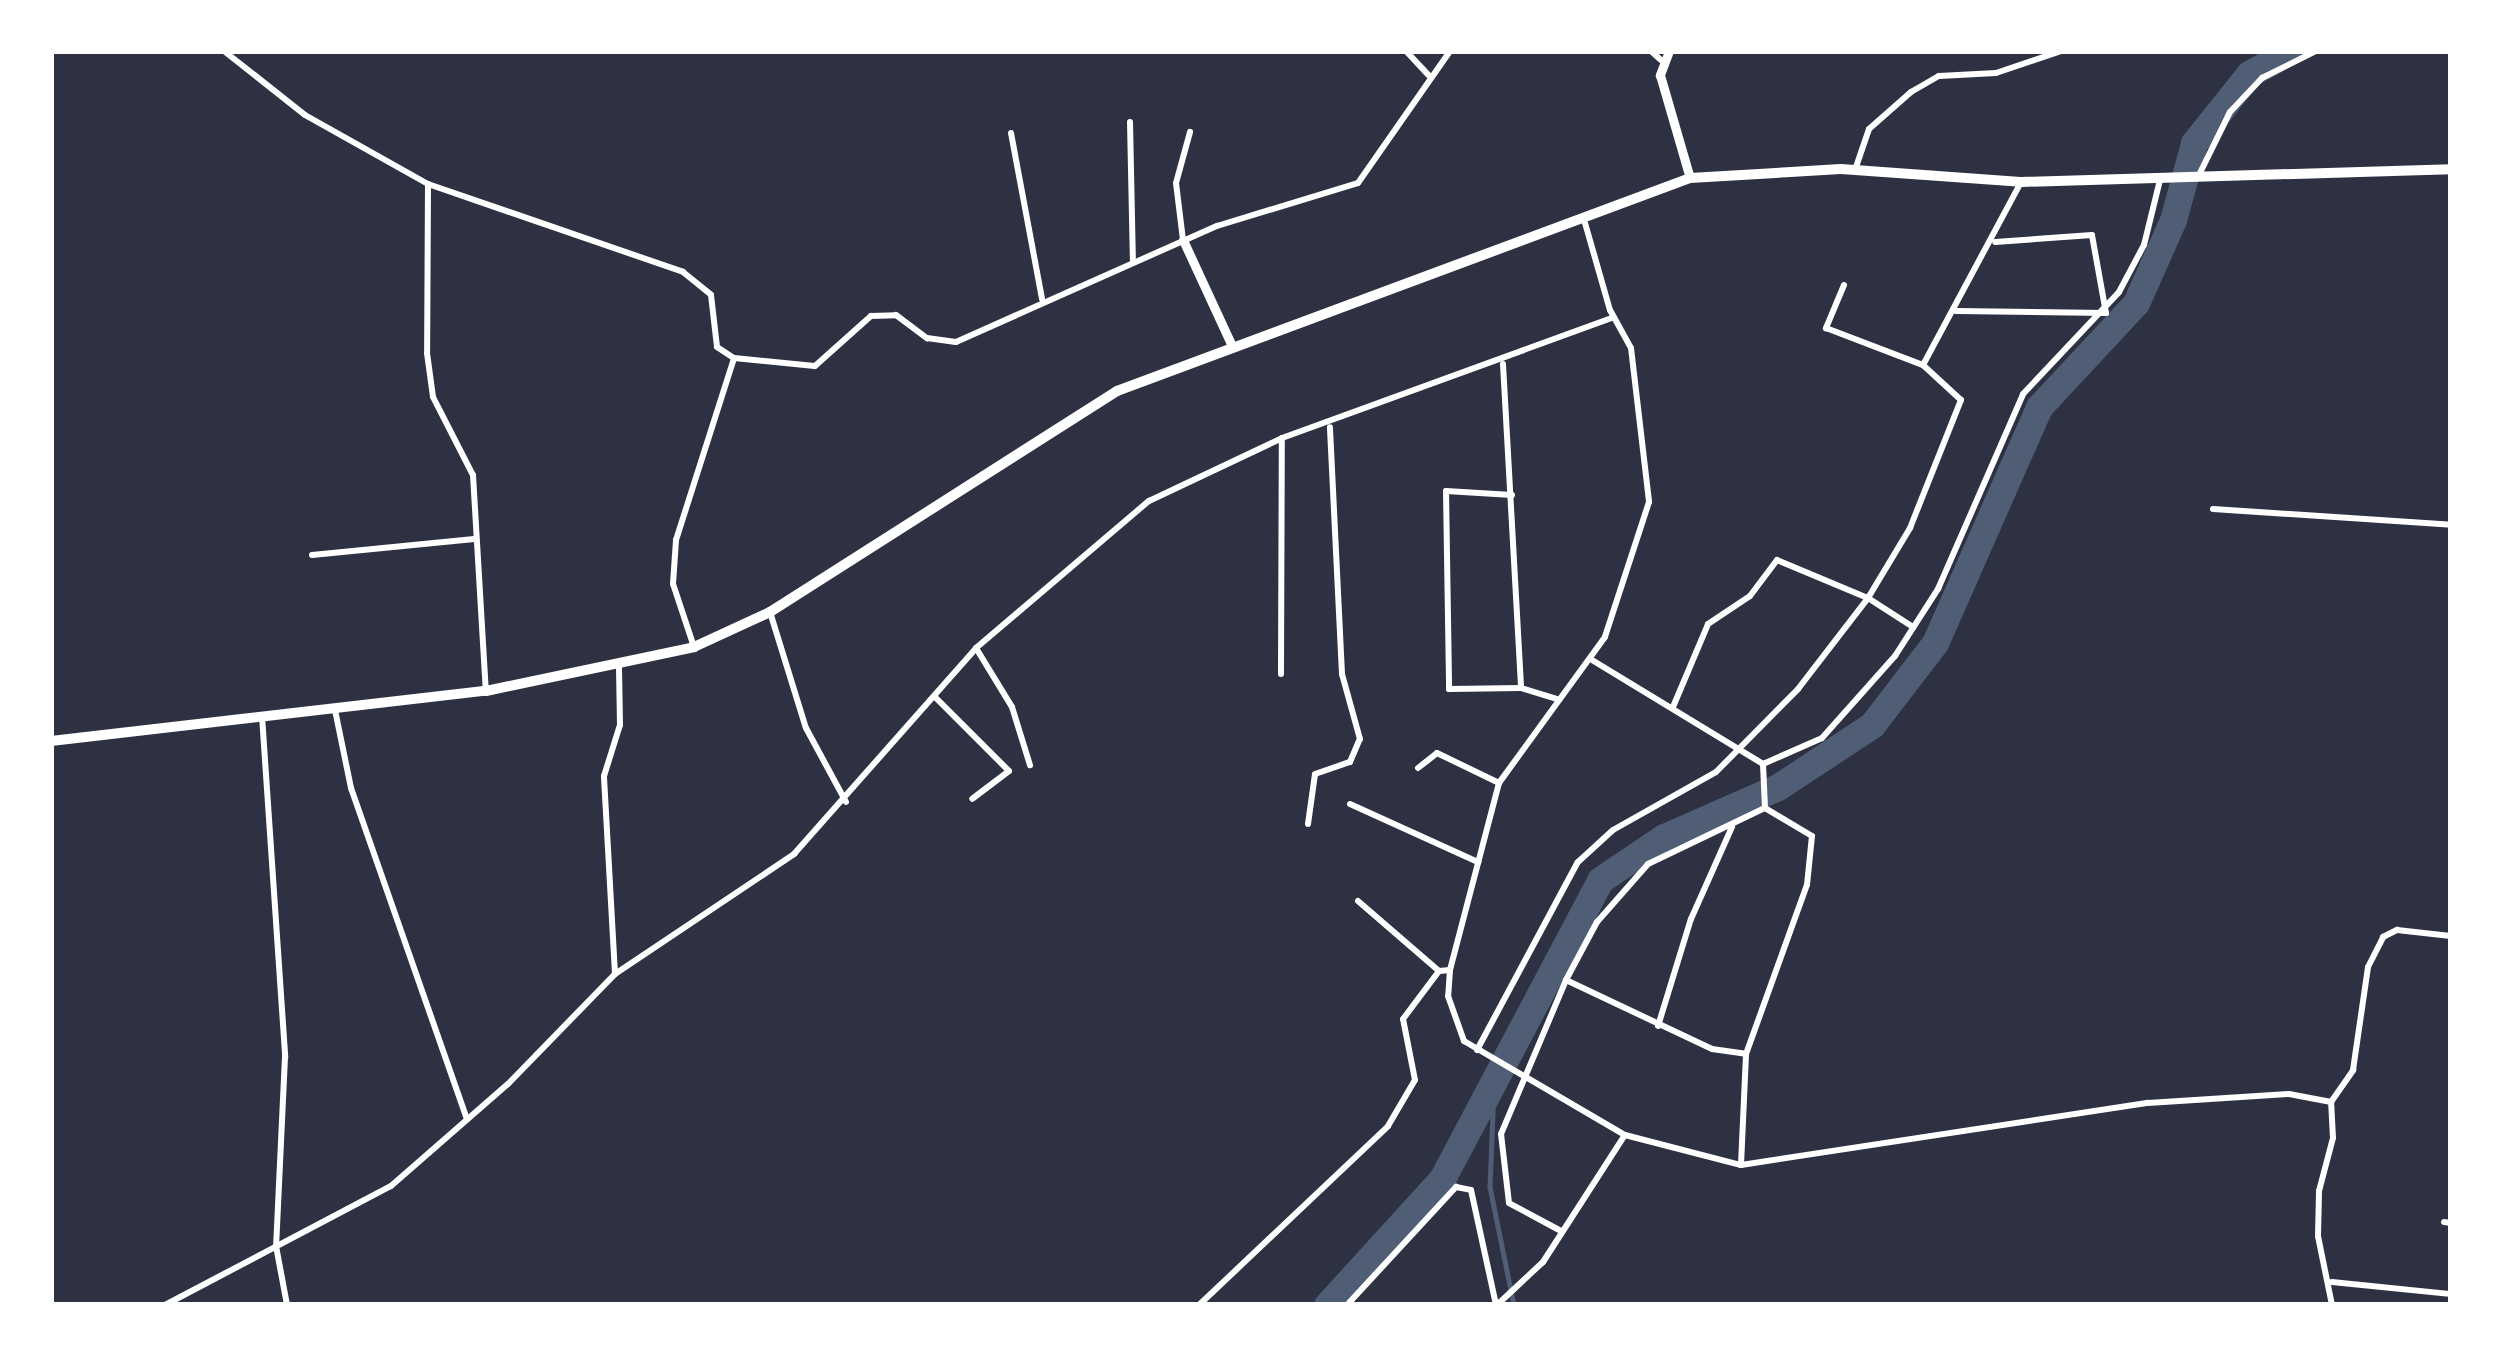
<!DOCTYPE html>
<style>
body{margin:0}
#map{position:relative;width:2502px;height:1356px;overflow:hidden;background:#2d3142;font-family:"Nunito Sans",sans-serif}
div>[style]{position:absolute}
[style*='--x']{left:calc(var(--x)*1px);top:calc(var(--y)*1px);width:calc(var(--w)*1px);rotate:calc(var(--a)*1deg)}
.stream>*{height:4.5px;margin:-2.25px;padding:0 2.25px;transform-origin:2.25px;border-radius:2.25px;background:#4f5d75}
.river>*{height:27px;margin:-13.5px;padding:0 13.5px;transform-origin:13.5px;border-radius:13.5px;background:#4f5d75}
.minor>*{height:6px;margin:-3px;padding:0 3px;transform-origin:3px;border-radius:3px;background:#fff}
.tertiary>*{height:9px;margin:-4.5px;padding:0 4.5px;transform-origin:4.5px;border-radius:4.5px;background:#fff}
.primary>*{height:10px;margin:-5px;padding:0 5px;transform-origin:5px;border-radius:5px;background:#fff}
span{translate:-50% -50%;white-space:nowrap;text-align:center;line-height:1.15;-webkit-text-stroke:10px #fff;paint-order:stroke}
.frame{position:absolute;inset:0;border:54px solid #fff;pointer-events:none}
</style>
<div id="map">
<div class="stream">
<i style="--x:1494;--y:1088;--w:99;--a:92.3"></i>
<i style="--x:1490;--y:1187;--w:120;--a:78.5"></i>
</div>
<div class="river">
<i style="--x:1327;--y:1305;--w:171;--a:-47.6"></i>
<i style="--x:1442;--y:1179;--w:338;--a:-62.1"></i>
<i style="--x:1600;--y:880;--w:77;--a:-33.9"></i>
<i style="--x:1664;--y:837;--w:124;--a:-23.7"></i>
<i style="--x:1778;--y:787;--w:113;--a:-33.4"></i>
<i style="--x:1872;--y:725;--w:103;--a:-52.5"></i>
<i style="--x:1935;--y:643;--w:258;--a:-66.2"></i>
<i style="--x:2039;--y:407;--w:142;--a:-47"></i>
<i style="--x:2136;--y:303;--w:91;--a:-66"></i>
<i style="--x:2173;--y:220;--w:80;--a:-74.7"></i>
<i style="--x:2194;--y:143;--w:88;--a:-51.4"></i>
<i style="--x:2249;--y:74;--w:47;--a:-29.3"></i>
</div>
<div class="minor">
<i style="--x:224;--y:51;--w:103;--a:38.3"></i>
<i style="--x:305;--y:115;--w:141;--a:29.3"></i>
<i style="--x:428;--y:184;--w:169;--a:90.3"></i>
<i style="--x:427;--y:353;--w:44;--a:82.2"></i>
<i style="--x:433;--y:397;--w:88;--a:62.9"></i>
<i style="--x:473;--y:475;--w:216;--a:86.6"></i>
<i style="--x:1406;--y:51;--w:33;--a:47"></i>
<i style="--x:1651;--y:51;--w:13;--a:42"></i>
<i style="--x:1130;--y:122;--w:138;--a:88.8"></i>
<i style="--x:1011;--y:133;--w:169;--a:79.4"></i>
<i style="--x:1855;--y:170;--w:43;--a:-71.1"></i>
<i style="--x:1869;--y:129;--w:56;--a:-41.4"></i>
<i style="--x:1911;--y:92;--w:32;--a:-30"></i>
<i style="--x:1939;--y:76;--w:57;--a:-3"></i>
<i style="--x:1996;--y:73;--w:69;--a:-18.7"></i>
<i style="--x:2198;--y:177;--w:72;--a:-63.8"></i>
<i style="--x:2230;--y:112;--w:47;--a:-46.7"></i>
<i style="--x:2262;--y:78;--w:60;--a:-26.6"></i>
<i style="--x:428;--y:184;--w:270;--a:19"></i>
<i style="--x:683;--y:272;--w:36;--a:39"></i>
<i style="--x:711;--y:295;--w:52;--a:83.4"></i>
<i style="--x:717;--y:347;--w:20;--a:33"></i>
<i style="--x:734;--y:358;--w:81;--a:5.6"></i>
<i style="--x:815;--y:366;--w:75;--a:-41.8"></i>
<i style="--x:871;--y:316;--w:25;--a:-2"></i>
<i style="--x:896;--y:315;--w:39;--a:37"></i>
<i style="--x:927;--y:338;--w:29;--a:8"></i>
<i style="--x:956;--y:342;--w:286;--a:-24"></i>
<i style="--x:1217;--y:226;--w:147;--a:-17"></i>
<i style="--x:1358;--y:183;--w:161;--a:-55.1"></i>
<i style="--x:1583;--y:216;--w:98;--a:74"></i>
<i style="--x:1610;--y:310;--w:43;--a:61.1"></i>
<i style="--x:1631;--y:348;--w:155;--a:83.3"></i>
<i style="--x:1649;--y:502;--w:142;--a:108.1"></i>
<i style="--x:1605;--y:637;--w:180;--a:126"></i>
<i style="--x:1499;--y:783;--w:193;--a:104.7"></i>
<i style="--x:1450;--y:970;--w:26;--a:94"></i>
<i style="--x:1448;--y:996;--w:48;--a:70.4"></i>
<i style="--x:1464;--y:1041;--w:186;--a:30.3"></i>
<i style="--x:1625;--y:1135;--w:120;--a:14.5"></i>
<i style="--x:1741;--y:1165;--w:412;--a:-8.7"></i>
<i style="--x:2148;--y:1103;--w:141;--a:-3.7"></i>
<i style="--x:2289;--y:1094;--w:43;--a:10.8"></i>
<i style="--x:1183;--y:240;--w:57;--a:-97"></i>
<i style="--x:1176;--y:183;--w:53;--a:-74.6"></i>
<i style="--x:1844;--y:285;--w:47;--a:112.7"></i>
<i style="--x:1826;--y:328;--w:104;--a:20.9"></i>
<i style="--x:1956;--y:311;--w:150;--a:0.8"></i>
<i style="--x:2106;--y:313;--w:79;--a:-100.2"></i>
<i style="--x:2092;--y:235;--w:97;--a:175.9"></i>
<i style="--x:1503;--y:364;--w:324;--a:86.8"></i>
<i style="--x:1512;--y:495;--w:66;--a:-176.5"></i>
<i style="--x:1446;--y:491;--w:198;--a:89.1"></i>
<i style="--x:1449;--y:689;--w:72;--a:-0.8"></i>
<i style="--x:1521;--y:688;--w:38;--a:17"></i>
<i style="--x:2213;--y:509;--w:239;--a:3.8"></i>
<i style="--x:312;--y:555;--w:163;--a:-5.6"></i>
<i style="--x:770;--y:612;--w:121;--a:72.8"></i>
<i style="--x:806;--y:728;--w:84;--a:61.6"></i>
<i style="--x:694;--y:647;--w:66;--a:-108.4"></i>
<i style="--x:673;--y:584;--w:44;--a:-86.1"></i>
<i style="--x:676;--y:540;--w:191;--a:-72.3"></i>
<i style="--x:976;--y:648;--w:69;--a:58.6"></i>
<i style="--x:1012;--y:707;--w:61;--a:72.8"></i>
<i style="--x:1592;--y:660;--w:200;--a:31.3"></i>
<i style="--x:1281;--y:674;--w:236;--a:-89.8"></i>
<i style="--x:936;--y:698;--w:103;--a:45"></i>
<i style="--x:1009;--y:771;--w:46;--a:142.9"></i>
<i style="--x:1673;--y:707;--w:90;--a:-67.1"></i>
<i style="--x:1708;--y:624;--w:50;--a:-33.7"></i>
<i style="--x:1750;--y:596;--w:45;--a:-53.1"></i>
<i style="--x:1777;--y:560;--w:99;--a:22.7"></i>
<i style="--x:1868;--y:598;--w:54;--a:32.8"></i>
<i style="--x:335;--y:710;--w:80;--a:78.4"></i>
<i style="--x:351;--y:788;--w:351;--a:70.7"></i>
<i style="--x:262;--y:716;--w:342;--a:86.1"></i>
<i style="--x:285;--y:1057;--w:189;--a:92.7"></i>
<i style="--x:276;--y:1246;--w:60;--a:79.4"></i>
<i style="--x:1763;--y:764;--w:64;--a:-23.8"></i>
<i style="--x:1822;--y:738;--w:110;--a:-48.3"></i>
<i style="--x:1895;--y:656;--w:80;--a:-57.3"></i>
<i style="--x:1938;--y:589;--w:213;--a:-66.4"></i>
<i style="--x:2023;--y:394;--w:140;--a:-46.7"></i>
<i style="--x:2119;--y:292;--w:53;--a:-62"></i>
<i style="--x:2144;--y:245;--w:67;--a:-76.2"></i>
<i style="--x:1763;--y:764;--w:44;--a:87.4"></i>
<i style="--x:1418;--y:768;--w:24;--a:-38"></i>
<i style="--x:1437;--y:753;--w:69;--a:25.8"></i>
<i style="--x:1350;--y:804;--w:141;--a:24.4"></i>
<i style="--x:1308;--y:824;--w:50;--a:-82"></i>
<i style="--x:1315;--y:774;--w:37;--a:-19"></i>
<i style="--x:1350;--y:762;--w:25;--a:-67"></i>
<i style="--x:1360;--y:739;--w:67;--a:-105.5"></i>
<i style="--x:1342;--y:674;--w:247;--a:-92.8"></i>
<i style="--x:1358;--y:901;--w:107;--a:40.8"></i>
<i style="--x:615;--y:974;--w:198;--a:-93.2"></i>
<i style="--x:604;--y:776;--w:53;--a:-72.6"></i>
<i style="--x:620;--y:725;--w:59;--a:-91"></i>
<i style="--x:1566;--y:980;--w:161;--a:25.3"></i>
<i style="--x:1712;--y:1049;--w:34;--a:8"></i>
<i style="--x:1658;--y:1026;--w:112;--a:-72.9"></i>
<i style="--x:1691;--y:919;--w:101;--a:-66"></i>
<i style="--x:1477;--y:1050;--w:213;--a:-61.8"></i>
<i style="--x:1578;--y:862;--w:47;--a:-42.4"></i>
<i style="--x:1613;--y:830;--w:118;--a:-29.4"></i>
<i style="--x:1716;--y:772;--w:117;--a:-45.3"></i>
<i style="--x:1798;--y:689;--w:115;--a:-52.4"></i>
<i style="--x:1868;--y:598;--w:82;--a:-59"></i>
<i style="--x:1910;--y:528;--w:138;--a:-68.3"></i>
<i style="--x:1961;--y:400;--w:52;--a:-137.4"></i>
<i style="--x:1923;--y:365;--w:208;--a:-61.8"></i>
<i style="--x:1741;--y:1165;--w:111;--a:-87.4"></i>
<i style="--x:1746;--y:1054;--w:180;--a:-70.2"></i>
<i style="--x:1807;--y:885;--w:49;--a:-84.2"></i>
<i style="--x:1812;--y:836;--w:55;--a:-149.2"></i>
<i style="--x:2444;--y:1222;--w:7;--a:8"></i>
<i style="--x:1561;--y:1231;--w:59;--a:-151.7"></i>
<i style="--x:1509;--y:1203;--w:69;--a:-96.6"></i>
<i style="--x:1501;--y:1134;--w:167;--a:-67.1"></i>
<i style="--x:1566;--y:980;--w:66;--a:-61.9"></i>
<i style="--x:1597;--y:922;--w:77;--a:-48.7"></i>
<i style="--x:1648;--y:864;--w:130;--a:-25.6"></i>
<i style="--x:2332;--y:1282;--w:120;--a:5.8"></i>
<i style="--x:165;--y:1305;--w:255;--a:-27.8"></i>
<i style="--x:391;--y:1186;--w:155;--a:-41.1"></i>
<i style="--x:508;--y:1084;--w:153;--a:-45.8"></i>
<i style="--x:615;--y:974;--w:216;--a:-33.8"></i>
<i style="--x:794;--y:854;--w:275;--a:-48.5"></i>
<i style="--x:976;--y:648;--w:227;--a:-40.4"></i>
<i style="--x:1149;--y:501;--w:147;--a:-25.3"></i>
<i style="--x:1282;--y:438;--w:353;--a:-20"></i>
<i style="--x:1199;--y:1305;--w:260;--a:-43.4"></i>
<i style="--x:1388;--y:1126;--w:53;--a:-59.6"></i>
<i style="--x:1415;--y:1080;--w:62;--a:-101.1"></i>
<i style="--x:1403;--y:1019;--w:60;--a:-53.1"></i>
<i style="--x:1439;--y:971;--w:11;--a:-5"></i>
<i style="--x:1347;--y:1305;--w:161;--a:-47.3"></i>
<i style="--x:1456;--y:1187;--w:15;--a:11"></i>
<i style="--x:1471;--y:1190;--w:118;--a:77.7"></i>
<i style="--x:1497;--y:1305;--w:63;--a:-43.1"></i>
<i style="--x:1543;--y:1262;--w:151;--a:-57.2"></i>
<i style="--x:2332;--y:1305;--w:70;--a:-101.5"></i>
<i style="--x:2318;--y:1236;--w:45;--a:-88.7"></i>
<i style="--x:2319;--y:1191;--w:55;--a:-75.2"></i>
<i style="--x:2333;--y:1138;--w:36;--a:-93"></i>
<i style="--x:2331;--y:1102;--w:39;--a:-55"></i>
<i style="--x:2353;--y:1070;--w:104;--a:-81.7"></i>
<i style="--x:2368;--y:967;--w:34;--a:-63"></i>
<i style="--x:2383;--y:937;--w:16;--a:-27"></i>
<i style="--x:2397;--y:930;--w:54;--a:6.3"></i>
</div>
<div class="tertiary">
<i style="--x:1669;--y:51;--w:26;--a:111"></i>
<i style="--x:1660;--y:75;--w:107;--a:73.8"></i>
<i style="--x:1183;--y:240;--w:117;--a:65.2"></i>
</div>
<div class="primary">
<i style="--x:51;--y:741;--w:438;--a:-6.6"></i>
<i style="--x:486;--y:691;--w:213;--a:-11.9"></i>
<i style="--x:694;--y:647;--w:84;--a:-24.7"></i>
<i style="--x:770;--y:612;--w:411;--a:-32.5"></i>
<i style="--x:1117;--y:391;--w:611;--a:-20.39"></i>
<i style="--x:1690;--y:178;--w:151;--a:-3.4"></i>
<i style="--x:1841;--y:169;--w:180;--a:4.1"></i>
<i style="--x:2021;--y:182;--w:430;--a:-1.7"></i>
</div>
<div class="frame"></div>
</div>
